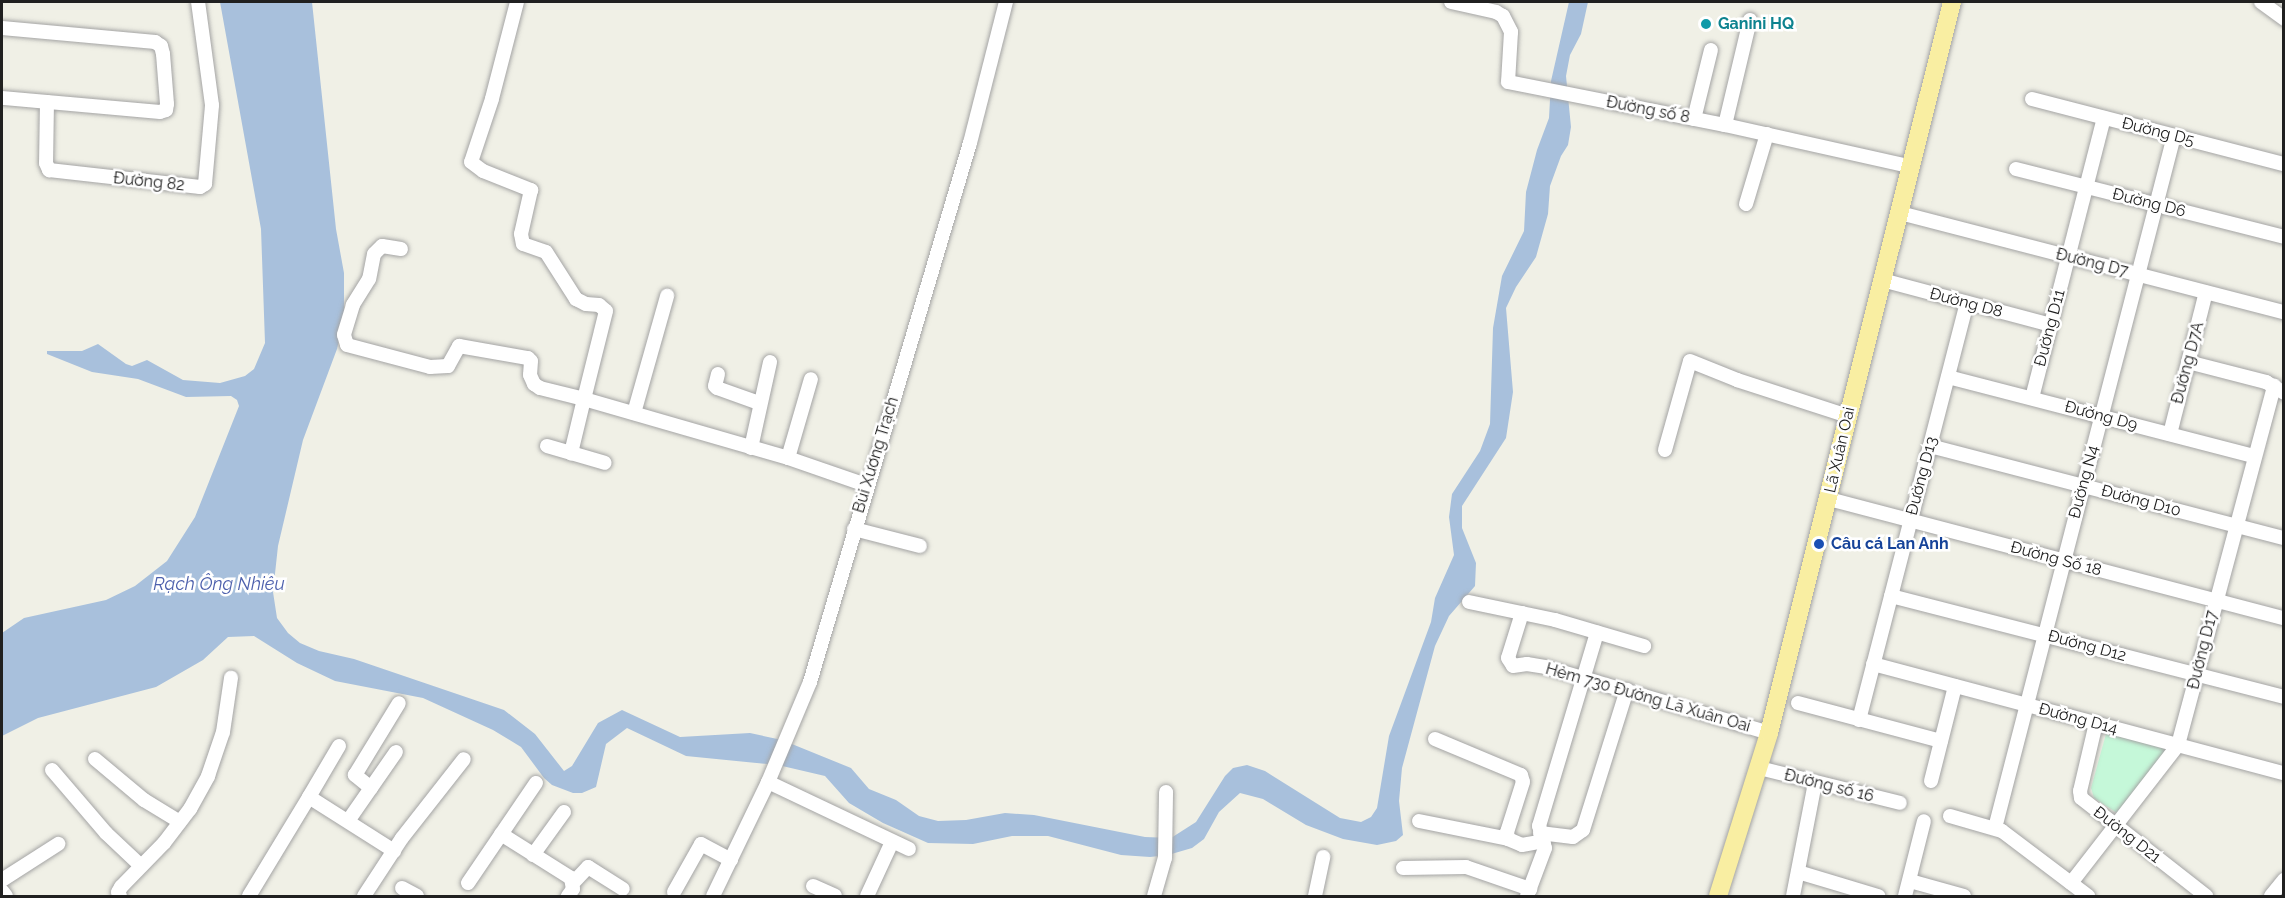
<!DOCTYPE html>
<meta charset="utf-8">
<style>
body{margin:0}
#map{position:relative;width:2285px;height:898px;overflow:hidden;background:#f0f0e6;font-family:Raleway,sans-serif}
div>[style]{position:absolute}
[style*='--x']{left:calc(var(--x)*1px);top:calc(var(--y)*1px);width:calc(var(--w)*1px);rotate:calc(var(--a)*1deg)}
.park>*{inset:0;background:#c5f8d9}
.water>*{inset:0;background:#a8c0dc}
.roads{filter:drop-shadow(0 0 2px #a4a4a4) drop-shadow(0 0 2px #a4a4a4)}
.minor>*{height:14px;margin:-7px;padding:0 7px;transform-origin:7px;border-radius:7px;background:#fff}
.major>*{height:18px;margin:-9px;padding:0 9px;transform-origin:9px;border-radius:9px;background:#f9eea2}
.dots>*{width:16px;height:16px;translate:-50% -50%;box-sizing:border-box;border:3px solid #fff;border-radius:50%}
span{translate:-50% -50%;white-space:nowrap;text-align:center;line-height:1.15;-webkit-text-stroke:5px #fff;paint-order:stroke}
.culture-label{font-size:16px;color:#0d838f;font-weight:700}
.left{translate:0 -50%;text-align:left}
.street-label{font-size:16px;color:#202020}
.transit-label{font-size:16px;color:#164399;font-weight:700}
.water-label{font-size:18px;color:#4e61ad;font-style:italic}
.frame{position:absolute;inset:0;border:3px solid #202020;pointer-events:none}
</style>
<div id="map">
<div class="park">
<i style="clip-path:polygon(2106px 734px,2168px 747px,2117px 813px,2094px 798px,2091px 788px)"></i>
</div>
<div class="water">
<i style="clip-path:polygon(220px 2px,312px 2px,336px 229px,344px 273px,344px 319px,337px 349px,303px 440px,278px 546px,273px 592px,277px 618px,288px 633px,300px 643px,319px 651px,354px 659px,504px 710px,535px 734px,564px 771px,572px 766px,598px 723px,622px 710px,680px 737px,750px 733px,782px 740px,851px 768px,869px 789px,896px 800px,919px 816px,938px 821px,966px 820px,1005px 813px,1034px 815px,1145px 837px,1171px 838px,1196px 822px,1225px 776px,1233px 768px,1247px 765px,1265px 771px,1340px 818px,1361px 822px,1371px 817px,1377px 808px,1389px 736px,1431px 622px,1435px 598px,1454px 555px,1449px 517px,1452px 494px,1480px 451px,1490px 424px,1493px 328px,1502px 276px,1524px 231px,1526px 192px,1537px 150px,1549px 118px,1551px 81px,1569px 2px,1588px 2px,1581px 34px,1570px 55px,1566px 76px,1571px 127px,1568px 145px,1561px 156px,1550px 186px,1548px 214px,1536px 257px,1516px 287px,1506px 308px,1513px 392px,1506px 438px,1462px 506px,1462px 528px,1476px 563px,1475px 586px,1449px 616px,1435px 646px,1402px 768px,1399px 801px,1403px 835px,1396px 841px,1377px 845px,1343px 839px,1306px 825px,1263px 799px,1240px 793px,1219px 812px,1204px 839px,1192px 848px,1168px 855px,1150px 857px,1121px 855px,1048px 836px,1012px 836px,973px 844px,928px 843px,883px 823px,849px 803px,825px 776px,778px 765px,686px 756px,627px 728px,606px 744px,596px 787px,582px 793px,573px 793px,552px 785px,544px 778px,521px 747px,493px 730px,423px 698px,335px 681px,297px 663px,254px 636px,228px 637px,203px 660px,156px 687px,38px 718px,2px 736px,2px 633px,24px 618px,106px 600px,135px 586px,167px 561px,195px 517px,239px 406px,237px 400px,231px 396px,186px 397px,138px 379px,92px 372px,47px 354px,47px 351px,82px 351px,98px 344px,126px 364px,132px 366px,147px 360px,183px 380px,220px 383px,245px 376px,254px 369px,265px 343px,261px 229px)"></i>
</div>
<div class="roads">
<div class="minor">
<i style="--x:517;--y:2;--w:100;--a:104.5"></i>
<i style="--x:492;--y:99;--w:66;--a:108.4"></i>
<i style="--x:471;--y:162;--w:15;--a:37"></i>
<i style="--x:483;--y:171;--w:52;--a:21.6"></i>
<i style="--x:531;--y:190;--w:45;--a:102.8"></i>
<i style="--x:521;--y:234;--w:10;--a:79"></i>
<i style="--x:523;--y:244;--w:24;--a:19"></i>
<i style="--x:546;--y:252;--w:56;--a:57.4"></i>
<i style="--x:576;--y:299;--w:11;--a:27"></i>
<i style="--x:586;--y:304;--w:13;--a:4"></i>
<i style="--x:599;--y:305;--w:9;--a:41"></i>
<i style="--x:606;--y:311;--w:91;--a:104"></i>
<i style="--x:584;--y:399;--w:212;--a:16.1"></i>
<i style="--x:788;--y:458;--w:83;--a:19.1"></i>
<i style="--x:1451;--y:2;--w:46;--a:12.5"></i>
<i style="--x:1496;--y:12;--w:8;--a:30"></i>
<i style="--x:1503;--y:16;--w:18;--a:63"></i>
<i style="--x:1511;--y:32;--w:50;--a:93.4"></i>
<i style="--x:1508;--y:82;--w:221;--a:11.2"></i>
<i style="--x:1725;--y:125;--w:189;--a:12.6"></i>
<i style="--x:2261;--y:2;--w:29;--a:36"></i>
<i style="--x:2;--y:28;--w:154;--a:5.2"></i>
<i style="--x:155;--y:42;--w:7;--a:34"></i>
<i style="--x:161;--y:46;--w:8;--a:76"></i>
<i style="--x:163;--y:54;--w:50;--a:85.4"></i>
<i style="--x:167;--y:104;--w:6;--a:99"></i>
<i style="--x:166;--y:110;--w:6;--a:162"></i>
<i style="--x:160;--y:112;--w:159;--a:-174.9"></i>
<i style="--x:2032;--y:99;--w:260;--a:14.5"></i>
<i style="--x:47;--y:102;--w:61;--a:90.9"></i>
<i style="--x:46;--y:163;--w:8;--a:67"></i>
<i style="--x:49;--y:170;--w:152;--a:6.4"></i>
<i style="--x:200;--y:187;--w:6;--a:-31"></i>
<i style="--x:205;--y:184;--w:79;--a:-84.9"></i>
<i style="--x:212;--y:105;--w:104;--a:-97.7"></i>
<i style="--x:1694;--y:119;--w:71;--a:-76.2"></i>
<i style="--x:1725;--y:125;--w:108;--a:-76.6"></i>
<i style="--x:2016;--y:169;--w:276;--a:14.2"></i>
<i style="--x:1746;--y:204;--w:73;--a:-73.3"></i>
<i style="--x:1900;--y:213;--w:397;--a:14.5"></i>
<i style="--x:401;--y:249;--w:19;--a:-171"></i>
<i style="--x:382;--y:246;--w:11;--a:135"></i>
<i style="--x:374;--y:254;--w:25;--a:101"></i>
<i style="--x:369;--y:279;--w:31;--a:122"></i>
<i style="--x:353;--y:305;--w:31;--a:107"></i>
<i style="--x:344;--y:335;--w:10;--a:73"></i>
<i style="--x:347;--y:345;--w:86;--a:14.8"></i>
<i style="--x:430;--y:367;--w:18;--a:-3"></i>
<i style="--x:448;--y:366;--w:23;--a:-61"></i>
<i style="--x:459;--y:346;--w:70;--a:9.9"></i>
<i style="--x:528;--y:358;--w:4;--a:45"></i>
<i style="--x:531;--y:361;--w:14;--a:94"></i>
<i style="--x:530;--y:375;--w:10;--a:66"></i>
<i style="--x:534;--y:384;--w:7;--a:34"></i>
<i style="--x:540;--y:388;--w:45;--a:14"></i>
<i style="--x:584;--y:399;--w:56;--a:103.5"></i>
<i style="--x:1882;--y:280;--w:175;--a:14.9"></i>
<i style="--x:2188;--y:362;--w:81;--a:14.4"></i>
<i style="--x:2266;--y:382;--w:21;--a:31"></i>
<i style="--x:718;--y:374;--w:12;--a:104"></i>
<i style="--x:715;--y:386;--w:3;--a:45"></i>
<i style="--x:717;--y:388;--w:45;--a:19.7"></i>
<i style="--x:1948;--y:377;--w:316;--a:14.5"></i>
<i style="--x:2032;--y:398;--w:289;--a:-75.6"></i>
<i style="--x:634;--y:413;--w:122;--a:-74.2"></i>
<i style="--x:2170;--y:434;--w:146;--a:-75.8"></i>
<i style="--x:547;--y:446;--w:60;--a:16.3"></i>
<i style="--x:1930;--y:446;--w:366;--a:14.6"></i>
<i style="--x:751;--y:448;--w:88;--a:-77.5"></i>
<i style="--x:1665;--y:450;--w:92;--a:-74.3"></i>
<i style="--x:1690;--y:361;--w:51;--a:22"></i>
<i style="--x:1737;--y:380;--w:117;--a:18"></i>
<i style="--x:788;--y:458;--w:82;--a:-73.8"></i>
<i style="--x:1829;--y:499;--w:470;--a:14.7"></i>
<i style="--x:854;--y:529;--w:68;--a:14.4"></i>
<i style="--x:1891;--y:596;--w:406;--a:14.4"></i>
<i style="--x:1469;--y:602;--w:88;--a:11.8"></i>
<i style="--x:1555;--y:620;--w:93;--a:16.3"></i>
<i style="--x:1522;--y:613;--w:47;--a:107.3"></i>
<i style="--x:1508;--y:658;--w:9;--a:58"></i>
<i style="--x:1513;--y:666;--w:14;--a:-8"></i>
<i style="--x:1527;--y:664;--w:18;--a:9"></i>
<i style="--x:1545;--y:667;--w:234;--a:16.4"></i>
<i style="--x:1873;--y:664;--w:425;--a:14.9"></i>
<i style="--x:1798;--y:703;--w:148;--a:14.9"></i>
<i style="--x:1859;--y:720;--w:431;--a:-75.5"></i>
<i style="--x:2096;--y:723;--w:70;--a:103.2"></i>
<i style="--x:2080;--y:791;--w:7;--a:82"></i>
<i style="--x:2081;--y:798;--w:159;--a:38.1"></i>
<i style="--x:1435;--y:739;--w:93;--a:22.7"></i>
<i style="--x:1521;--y:775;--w:7;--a:74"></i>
<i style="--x:1523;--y:782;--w:52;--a:107.7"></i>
<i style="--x:1507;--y:832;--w:7;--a:82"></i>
<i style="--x:1508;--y:839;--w:15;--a:23"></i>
<i style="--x:1522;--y:845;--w:22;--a:-10"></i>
<i style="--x:339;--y:746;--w:59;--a:120.5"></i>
<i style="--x:309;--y:797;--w:101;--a:32.4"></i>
<i style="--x:95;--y:759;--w:64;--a:39.9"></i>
<i style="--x:144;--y:800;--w:42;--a:31.4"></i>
<i style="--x:1759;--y:768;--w:145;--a:13.9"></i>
<i style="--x:52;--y:770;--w:83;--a:49.4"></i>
<i style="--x:106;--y:833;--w:48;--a:43.3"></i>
<i style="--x:1931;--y:781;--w:98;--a:-75.8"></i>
<i style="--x:768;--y:782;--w:156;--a:25.4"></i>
<i style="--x:371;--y:788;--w:21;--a:-141"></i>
<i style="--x:355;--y:775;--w:84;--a:-58.6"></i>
<i style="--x:1950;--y:816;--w:54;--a:16.1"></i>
<i style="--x:2002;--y:831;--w:108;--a:37.1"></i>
<i style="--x:348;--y:821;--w:84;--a:-55.2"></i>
<i style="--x:1419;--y:821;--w:91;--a:11.4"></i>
<i style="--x:1995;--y:828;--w:715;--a:-75.5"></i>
<i style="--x:1540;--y:833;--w:33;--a:7"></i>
<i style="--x:1573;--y:837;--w:12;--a:-35"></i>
<i style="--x:1583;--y:830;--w:147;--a:-72.6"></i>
<i style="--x:501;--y:834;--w:83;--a:32.2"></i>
<i style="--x:571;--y:878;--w:11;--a:80"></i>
<i style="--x:573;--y:889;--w:9;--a:126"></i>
<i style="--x:533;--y:855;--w:53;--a:-54.2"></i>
<i style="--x:1403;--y:868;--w:63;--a:-0.9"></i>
<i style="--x:1466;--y:867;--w:68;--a:19"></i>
<i style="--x:1798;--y:872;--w:84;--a:16.7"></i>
<i style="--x:2;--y:880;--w:67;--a:-32.7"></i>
<i style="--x:1910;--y:881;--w:56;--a:15.5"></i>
<i style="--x:468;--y:883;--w:121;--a:-55.8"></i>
<i style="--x:573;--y:883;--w:22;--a:-47"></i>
<i style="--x:588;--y:867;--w:41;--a:32.2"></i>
<i style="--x:2071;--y:883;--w:175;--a:-52.2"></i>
<i style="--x:2178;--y:745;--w:372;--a:-75"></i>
<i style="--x:813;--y:886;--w:24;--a:24"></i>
<i style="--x:402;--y:888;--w:17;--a:28"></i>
<i style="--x:2;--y:891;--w:6;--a:51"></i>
<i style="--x:674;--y:892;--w:55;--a:-60.6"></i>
<i style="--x:701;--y:844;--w:34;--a:28"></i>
<i style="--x:120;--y:896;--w:4;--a:-117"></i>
<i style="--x:118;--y:892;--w:6;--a:-59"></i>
<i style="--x:121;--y:887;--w:62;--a:-45.7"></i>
<i style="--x:164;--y:843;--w:43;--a:-52.6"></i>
<i style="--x:190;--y:809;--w:38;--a:-61"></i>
<i style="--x:208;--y:776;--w:46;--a:-71.2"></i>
<i style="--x:223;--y:732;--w:55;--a:-81.6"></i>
<i style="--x:249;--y:896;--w:116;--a:-58.8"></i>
<i style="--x:364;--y:896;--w:69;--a:-56.8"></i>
<i style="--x:402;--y:838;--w:100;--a:-51.9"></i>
<i style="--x:713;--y:896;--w:127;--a:-64.2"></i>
<i style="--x:768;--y:782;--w:108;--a:-67.2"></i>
<i style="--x:810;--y:682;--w:562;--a:-73.47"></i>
<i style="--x:970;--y:143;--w:146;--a:-75.7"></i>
<i style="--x:867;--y:896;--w:60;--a:-65.2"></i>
<i style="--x:1154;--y:896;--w:40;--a:-74"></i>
<i style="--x:1165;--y:858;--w:66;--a:-89.1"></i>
<i style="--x:1315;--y:896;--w:40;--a:-78"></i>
<i style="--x:1527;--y:896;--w:51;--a:-69.4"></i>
<i style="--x:1545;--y:848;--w:23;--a:-105"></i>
<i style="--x:1539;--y:826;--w:202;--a:-73.3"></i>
<i style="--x:1793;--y:896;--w:115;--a:-79"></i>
<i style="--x:1905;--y:896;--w:77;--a:-75.8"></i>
<i style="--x:2271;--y:896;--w:21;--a:-51"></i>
</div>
<div class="major">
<i style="--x:1718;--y:896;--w:171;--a:-72.6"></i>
<i style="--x:1769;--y:733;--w:754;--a:-75.95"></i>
</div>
</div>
<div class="dots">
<i style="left:1706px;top:24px;background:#0f9aa8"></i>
<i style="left:1819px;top:544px;background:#1a4fb4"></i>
</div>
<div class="culture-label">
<span class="left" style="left:1718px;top:24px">Ganini HQ</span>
</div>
<div class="street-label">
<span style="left:1648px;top:110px;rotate:11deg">Đường số 8</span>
<span style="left:2158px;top:132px;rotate:14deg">Đường D5</span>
<span style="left:149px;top:182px;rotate:6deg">Đường 82</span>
<span style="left:2149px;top:203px;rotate:14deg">Đường D6</span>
<span style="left:2092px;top:263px;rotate:14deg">Đường D7</span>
<span style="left:1966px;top:303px;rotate:15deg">Đường D8</span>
<span style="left:2050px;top:328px;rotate:-75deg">Đường D11</span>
<span style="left:2188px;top:363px;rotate:-75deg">Đường D7A</span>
<span style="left:2101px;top:416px;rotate:15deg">Đường D9</span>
<span style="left:1840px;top:450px;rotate:-77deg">Lã Xuân Oai</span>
<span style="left:876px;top:455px;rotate:-73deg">Bùi Xương Trạch</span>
<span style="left:1922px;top:476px;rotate:-75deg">Đường D13</span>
<span style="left:2084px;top:482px;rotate:-75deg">Đường N4</span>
<span style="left:2141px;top:501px;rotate:15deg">Đường D10</span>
<span style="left:2056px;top:559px;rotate:15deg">Đường Số 18</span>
<span style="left:2087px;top:646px;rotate:15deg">Đường D12</span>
<span style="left:2203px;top:650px;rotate:-76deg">Đường D17</span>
<span style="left:1648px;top:698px;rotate:16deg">Hẻm 730 Đường Lã Xuân Oai</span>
<span style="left:2078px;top:719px;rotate:15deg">Đường D14</span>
<span style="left:1829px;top:786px;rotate:14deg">Đường số 16</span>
<span style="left:2127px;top:835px;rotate:38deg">Đường D21</span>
</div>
<div class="transit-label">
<span class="left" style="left:1831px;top:544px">Câu cá Lan Anh</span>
</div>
<div class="water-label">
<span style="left:219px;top:584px">Rạch Ông Nhiêu</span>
</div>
<div class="frame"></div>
</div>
